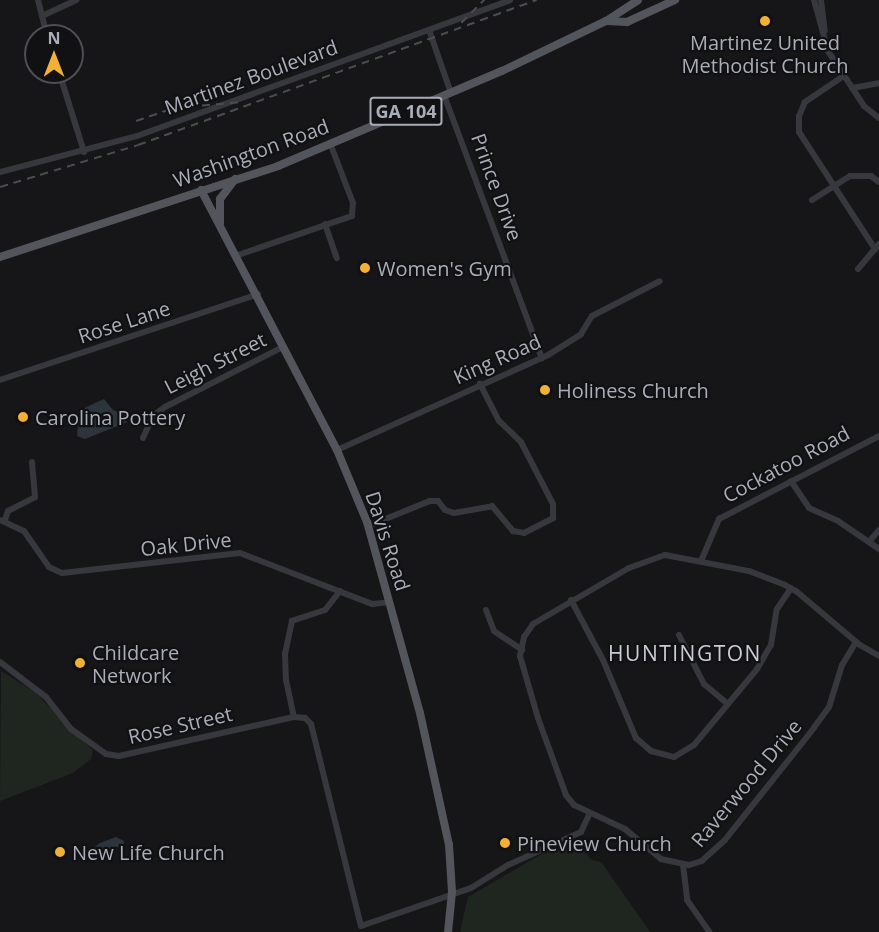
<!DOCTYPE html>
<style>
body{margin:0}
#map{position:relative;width:879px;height:932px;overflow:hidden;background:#161618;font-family:"Open Sans",sans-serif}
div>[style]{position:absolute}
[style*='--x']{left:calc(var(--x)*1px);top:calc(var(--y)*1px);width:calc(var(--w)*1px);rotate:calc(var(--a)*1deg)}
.green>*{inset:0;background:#1e261f}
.water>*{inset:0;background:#2c353c}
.minor>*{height:6px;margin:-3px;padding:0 3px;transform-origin:3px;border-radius:3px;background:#37383d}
.major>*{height:8px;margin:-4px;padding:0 4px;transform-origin:4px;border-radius:4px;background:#53555c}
.rail>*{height:1.5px;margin-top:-0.75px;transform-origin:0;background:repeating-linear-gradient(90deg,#4a4c52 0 8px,transparent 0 14px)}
.dots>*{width:16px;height:16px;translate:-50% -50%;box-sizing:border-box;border:3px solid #111113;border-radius:50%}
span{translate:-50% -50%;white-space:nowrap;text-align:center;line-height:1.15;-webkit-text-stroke:4.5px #111113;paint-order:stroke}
.shield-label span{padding:2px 4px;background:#111113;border:2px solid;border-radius:4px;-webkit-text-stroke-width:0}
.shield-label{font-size:18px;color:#a8adb8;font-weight:700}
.poi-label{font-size:20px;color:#a8adb8}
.left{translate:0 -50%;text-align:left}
.street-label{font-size:20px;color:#a8adb8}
.neighbourhood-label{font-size:21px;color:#c9ccd4;letter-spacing:1.5px}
.north{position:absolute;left:24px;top:24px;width:60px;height:60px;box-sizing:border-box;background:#111113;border:2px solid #4d4f55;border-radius:50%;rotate:0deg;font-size:16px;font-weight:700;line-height:24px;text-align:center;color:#a8adb8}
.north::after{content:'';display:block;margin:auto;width:21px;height:27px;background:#f2b134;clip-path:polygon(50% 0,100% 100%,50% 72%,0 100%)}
</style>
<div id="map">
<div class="green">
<i style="clip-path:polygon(1px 671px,35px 692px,93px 751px,91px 759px,73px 773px,0 801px)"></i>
<i style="clip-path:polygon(579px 838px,590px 859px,602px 863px,650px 932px,460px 932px,468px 897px,547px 851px)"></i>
</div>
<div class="water">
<i style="clip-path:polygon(104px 399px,113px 410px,125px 415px,127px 422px,85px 439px,77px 436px,80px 410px)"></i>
<i style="clip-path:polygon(116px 837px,124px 841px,124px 845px,94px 853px,92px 849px,100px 843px)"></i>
</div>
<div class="minor">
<i style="--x:38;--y:0;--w:16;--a:76"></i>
<i style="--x:814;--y:0;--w:53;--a:74.6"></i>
<i style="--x:828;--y:51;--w:66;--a:56.8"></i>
<i style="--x:864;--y:106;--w:19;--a:39"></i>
<i style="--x:821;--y:0;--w:31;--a:83"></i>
<i style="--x:429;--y:30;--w:67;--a:70.8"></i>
<i style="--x:47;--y:36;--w:21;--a:-104"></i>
<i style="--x:42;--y:16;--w:38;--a:-25"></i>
<i style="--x:59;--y:72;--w:84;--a:72.6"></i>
<i style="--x:842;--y:77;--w:45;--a:146"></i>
<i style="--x:805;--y:102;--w:15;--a:113"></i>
<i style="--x:799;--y:116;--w:16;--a:90"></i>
<i style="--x:799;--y:132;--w:140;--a:57"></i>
<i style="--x:852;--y:88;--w:27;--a:-10"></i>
<i style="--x:444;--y:95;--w:281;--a:69.6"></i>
<i style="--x:0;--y:172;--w:142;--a:-14.7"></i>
<i style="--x:137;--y:136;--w:397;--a:-20"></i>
<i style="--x:812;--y:200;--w:45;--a:-32.3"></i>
<i style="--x:850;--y:176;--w:21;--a:0"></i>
<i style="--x:871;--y:176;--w:10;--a:37"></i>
<i style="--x:325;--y:224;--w:36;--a:71"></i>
<i style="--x:238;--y:255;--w:120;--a:-18.9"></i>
<i style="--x:352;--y:216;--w:13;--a:-86"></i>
<i style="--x:353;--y:203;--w:64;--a:-111"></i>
<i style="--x:858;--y:269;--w:33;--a:-50"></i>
<i style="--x:0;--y:380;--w:272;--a:-18.4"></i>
<i style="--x:143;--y:438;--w:24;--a:-66"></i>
<i style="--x:153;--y:416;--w:15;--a:-37"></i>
<i style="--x:165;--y:407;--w:132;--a:-27"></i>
<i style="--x:337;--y:450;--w:231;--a:-24.2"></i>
<i style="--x:548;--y:355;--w:39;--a:-32"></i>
<i style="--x:581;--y:334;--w:21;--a:-59"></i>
<i style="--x:592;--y:316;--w:76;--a:-27.2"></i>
<i style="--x:791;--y:481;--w:32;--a:56"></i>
<i style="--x:809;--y:508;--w:32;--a:24"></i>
<i style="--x:838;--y:521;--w:50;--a:34.3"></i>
<i style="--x:0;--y:520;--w:26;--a:25"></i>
<i style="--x:24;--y:531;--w:44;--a:55.2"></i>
<i style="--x:49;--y:567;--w:14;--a:25"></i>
<i style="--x:62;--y:573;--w:179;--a:-6.4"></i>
<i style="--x:240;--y:553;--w:142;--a:21.1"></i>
<i style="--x:372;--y:604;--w:18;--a:-6"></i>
<i style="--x:5;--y:520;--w:9;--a:-72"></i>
<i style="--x:8;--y:511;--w:30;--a:-27"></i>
<i style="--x:35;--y:497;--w:35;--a:-95"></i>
<i style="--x:368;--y:526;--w:67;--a:-22"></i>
<i style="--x:430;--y:501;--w:8;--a:0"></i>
<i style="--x:438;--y:501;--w:11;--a:52"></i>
<i style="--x:445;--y:510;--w:9;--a:18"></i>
<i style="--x:454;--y:513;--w:39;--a:-10"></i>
<i style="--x:492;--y:506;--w:33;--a:50"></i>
<i style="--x:513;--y:531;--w:11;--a:10"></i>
<i style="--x:524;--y:533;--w:33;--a:-27"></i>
<i style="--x:553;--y:518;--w:14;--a:-90"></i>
<i style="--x:553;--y:504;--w:70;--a:-117.3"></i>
<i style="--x:521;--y:442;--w:30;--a:-136"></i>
<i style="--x:499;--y:421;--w:42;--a:-117.2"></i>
<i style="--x:869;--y:542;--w:16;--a:-50"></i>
<i style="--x:701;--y:561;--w:46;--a:-66.8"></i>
<i style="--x:719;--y:519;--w:180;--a:-27.4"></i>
<i style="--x:340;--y:591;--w:24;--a:128"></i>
<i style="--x:325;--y:610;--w:35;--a:162"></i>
<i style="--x:292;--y:621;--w:34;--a:102"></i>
<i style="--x:285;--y:654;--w:26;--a:88"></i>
<i style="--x:286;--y:680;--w:38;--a:78"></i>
<i style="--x:294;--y:717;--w:11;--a:5"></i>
<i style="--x:305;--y:718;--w:8;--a:45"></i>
<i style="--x:311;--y:724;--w:208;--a:76.1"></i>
<i style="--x:361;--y:926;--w:116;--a:-19.1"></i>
<i style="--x:471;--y:888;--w:44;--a:-31.9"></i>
<i style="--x:508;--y:865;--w:80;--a:-24.3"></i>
<i style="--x:581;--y:832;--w:19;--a:-65"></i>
<i style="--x:571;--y:600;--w:68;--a:61.9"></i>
<i style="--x:603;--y:660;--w:85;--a:67.1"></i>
<i style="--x:636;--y:738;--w:20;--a:41"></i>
<i style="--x:651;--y:751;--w:24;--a:15"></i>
<i style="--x:674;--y:757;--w:23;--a:-31"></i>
<i style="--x:694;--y:745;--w:99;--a:-50.3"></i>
<i style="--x:757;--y:669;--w:28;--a:-60"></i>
<i style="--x:771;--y:645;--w:36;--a:-81"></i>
<i style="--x:777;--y:609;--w:25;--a:-56"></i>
<i style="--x:486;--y:610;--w:22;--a:69"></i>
<i style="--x:494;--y:631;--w:34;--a:34"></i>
<i style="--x:679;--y:635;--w:55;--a:63"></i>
<i style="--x:704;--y:684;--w:31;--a:40"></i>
<i style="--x:856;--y:642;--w:27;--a:121"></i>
<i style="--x:842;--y:665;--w:44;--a:107.2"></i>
<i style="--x:829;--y:707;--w:26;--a:126"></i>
<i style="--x:814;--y:728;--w:143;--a:128.5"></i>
<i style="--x:725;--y:840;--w:31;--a:138"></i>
<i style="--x:702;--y:861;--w:14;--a:163"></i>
<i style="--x:689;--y:865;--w:29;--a:-168"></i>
<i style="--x:661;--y:859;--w:47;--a:-140.2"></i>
<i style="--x:625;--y:829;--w:56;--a:-154.8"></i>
<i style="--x:574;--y:805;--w:13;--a:-129"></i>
<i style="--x:566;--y:795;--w:82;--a:-110"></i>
<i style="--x:538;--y:718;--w:65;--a:-106.2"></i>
<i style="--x:520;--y:656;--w:19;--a:-78"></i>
<i style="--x:524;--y:637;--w:16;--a:-55"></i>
<i style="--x:533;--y:624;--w:111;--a:-30.3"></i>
<i style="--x:629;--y:568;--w:38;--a:-20"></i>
<i style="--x:665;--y:555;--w:86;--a:10.8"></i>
<i style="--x:749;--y:571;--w:39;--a:21"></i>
<i style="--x:785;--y:585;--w:13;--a:29"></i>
<i style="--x:796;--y:591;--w:84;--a:40.2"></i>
<i style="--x:860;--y:645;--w:22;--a:30"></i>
<i style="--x:0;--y:662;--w:58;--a:37.3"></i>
<i style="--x:46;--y:697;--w:41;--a:52"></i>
<i style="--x:71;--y:729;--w:43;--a:35.5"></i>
<i style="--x:106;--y:754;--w:13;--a:9"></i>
<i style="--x:119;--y:756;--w:179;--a:-12.6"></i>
<i style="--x:683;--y:865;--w:35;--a:83"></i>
<i style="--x:687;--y:900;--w:39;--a:55"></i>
</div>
<div class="major">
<i style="--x:606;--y:21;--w:21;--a:3"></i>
<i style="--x:627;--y:22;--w:53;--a:-24.6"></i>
<i style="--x:201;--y:190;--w:293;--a:62.4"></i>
<i style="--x:337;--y:450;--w:78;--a:67.4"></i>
<i style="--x:367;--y:522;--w:198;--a:74.5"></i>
<i style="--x:420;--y:713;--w:135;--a:77.6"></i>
<i style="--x:449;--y:845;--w:47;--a:86.3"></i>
<i style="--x:452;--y:892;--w:40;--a:95.7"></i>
<i style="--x:220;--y:223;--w:24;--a:-90"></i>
<i style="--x:220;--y:199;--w:25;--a:-53"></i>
<i style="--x:0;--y:257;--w:293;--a:-18.1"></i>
<i style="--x:278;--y:166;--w:243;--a:-23"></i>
<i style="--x:502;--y:71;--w:115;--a:-25.7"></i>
<i style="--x:606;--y:21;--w:38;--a:-33"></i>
</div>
<div class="rail">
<i style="--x:461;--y:23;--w:33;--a:-45"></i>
<i style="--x:136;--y:121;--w:40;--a:-18.9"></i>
<i style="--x:174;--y:108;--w:68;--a:-5"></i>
<i style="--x:0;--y:187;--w:144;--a:-16.9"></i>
<i style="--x:138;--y:145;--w:424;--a:-20"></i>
</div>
<div class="dots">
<i style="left:765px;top:21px;background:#f2b134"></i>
<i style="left:365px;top:268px;background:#f2b134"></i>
<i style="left:545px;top:390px;background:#f2b134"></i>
<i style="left:23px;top:417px;background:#f2b134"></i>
<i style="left:80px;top:663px;background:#f2b134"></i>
<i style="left:505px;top:843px;background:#f2b134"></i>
<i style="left:60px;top:852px;background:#f2b134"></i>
</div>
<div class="shield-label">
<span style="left:406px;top:111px">GA 104</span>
</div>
<div class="poi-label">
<span style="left:765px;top:54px">Martinez United<br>Methodist Church</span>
<span class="left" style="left:377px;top:268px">Women's Gym</span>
<span class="left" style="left:557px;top:390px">Holiness Church</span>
<span class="left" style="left:35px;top:417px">Carolina Pottery</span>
<span class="left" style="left:92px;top:664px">Childcare<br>Network</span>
<span class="left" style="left:517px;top:843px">Pineview Church</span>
<span class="left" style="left:72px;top:852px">New Life Church</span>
</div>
<div class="street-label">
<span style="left:251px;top:77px;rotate:-20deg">Martinez Boulevard</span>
<span style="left:251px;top:153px;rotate:-20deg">Washington Road</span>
<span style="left:497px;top:187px;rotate:70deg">Prince Drive</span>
<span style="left:124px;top:322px;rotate:-18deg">Rose Lane</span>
<span style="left:497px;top:359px;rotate:-24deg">King Road</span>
<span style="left:215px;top:363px;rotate:-27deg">Leigh Street</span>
<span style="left:786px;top:464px;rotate:-28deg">Cockatoo Road</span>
<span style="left:388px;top:541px;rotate:72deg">Davis Road</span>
<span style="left:186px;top:544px;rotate:-6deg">Oak Drive</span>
<span style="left:180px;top:725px;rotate:-13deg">Rose Street</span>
<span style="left:746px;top:783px;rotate:-50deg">Raverwood Drive</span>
</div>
<div class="neighbourhood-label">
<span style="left:685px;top:653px">HUNTINGTON</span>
</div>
<div class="north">N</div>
</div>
